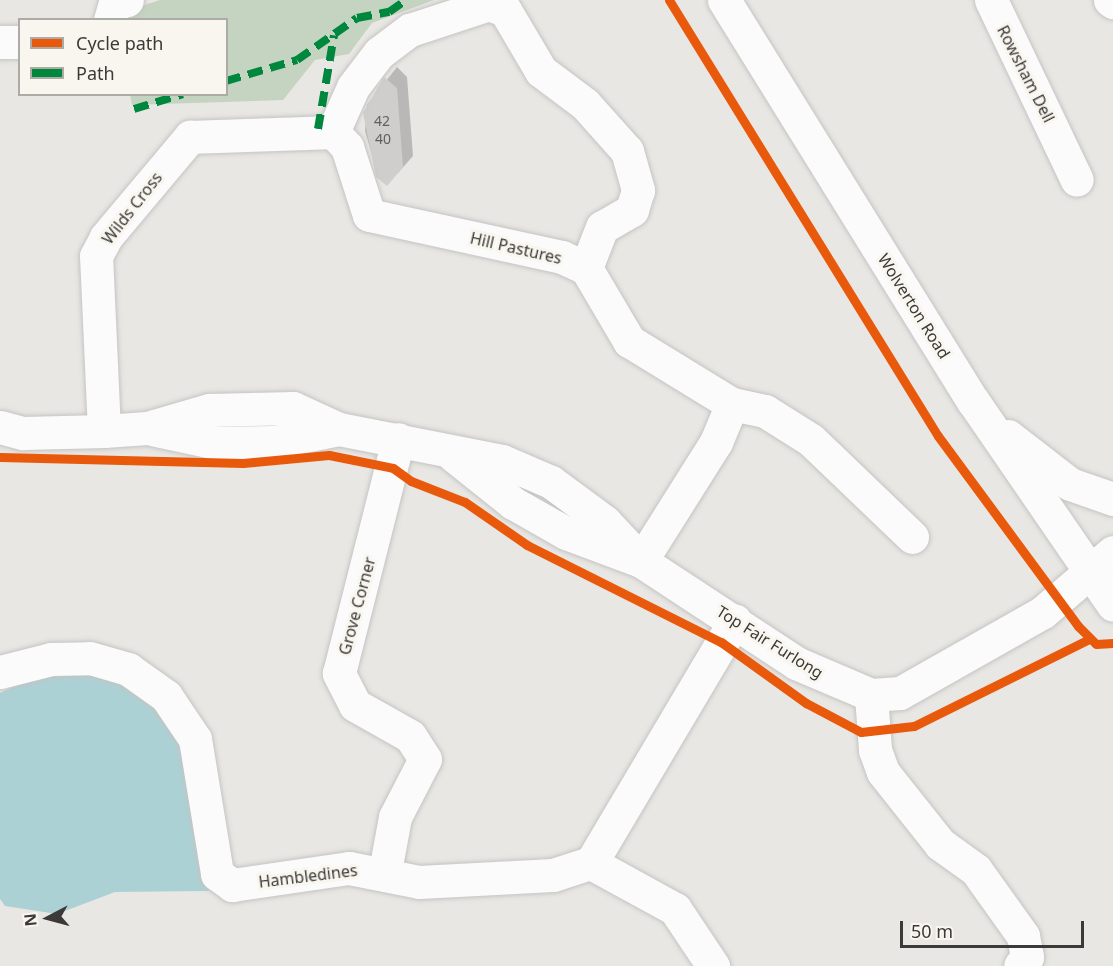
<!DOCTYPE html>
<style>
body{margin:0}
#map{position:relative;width:1113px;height:966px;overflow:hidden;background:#e9e7e4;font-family:"Noto Sans",sans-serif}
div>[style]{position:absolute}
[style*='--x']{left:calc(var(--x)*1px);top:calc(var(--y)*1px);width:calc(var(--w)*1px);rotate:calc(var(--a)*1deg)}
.forest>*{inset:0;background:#c4d4c1}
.water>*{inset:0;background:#acd1d5}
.shadow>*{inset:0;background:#0003}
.building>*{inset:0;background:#cfcecc}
.roads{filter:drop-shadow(0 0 2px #c5c4c2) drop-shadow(0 0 2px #c5c4c2)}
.minor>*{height:33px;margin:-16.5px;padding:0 16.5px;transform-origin:16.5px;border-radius:16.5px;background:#fcfbfb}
.quiet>*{height:8px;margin-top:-4px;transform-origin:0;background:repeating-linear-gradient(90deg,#00873e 0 15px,transparent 0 23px)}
.cycleway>*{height:9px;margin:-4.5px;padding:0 4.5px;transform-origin:4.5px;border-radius:4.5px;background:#e8590c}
span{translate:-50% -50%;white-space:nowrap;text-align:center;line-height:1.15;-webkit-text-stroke:6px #f8f6ef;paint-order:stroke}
.number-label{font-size:14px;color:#62605e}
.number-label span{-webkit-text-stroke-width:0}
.street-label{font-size:16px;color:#3b3a38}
.legend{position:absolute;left:18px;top:18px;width:210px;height:78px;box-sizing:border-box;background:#f8f6ef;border:2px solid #acaba6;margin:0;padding:8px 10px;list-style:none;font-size:18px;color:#3b3a38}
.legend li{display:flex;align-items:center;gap:12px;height:30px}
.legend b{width:30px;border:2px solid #acaba6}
.north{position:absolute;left:18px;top:888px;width:60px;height:60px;-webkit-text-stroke:4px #f8f6ef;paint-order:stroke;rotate:264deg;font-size:16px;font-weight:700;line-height:24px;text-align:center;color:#3b3a38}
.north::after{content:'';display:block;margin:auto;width:21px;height:27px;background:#3b3a38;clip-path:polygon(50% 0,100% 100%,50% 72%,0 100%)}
.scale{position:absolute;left:900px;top:921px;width:184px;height:27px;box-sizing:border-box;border:3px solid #3b3a38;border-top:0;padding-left:8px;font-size:18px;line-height:21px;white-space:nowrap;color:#3b3a38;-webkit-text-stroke:4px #f8f6ef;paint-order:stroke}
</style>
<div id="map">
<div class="forest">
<i style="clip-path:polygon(160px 0,434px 0,372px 23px,349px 54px,315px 60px,283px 100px,132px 105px,130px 95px,226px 94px,226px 20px,113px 20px,113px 15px)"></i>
</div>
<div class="water">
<i style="clip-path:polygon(111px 668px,158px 699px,196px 770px,209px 891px,115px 892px,57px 914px,5px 906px,0 899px,0 693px,44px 672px)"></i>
</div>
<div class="shadow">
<i style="clip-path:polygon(397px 67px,407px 77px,413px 156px,398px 173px,378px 176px,365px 131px,367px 105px)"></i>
</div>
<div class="building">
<i style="clip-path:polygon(384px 77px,397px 88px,403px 167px,387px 186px,376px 177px,363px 113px)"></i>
</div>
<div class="roads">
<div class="minor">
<i style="--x:724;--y:0;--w:472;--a:58.2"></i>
<i style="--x:973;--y:401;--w:247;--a:55.5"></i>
<i style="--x:991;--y:0;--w:199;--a:64.5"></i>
<i style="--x:1110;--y:0;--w:4;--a:34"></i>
<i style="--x:110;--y:20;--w:19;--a:-74"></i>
<i style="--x:115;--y:2;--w:12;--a:-9"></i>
<i style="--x:0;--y:42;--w:20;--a:0"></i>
<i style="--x:333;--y:132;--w:21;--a:47"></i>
<i style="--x:347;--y:147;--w:71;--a:72.1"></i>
<i style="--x:369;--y:215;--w:198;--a:12.3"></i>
<i style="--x:562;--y:257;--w:26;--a:25"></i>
<i style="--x:586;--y:268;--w:85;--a:59.5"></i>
<i style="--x:629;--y:341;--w:121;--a:31.5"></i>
<i style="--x:732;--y:404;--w:34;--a:12"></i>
<i style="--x:765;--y:411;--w:54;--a:32.2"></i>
<i style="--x:811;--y:440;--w:140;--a:43.8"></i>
<i style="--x:333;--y:132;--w:49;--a:-66"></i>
<i style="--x:353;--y:87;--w:43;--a:-52.6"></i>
<i style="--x:379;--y:53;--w:39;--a:-37"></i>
<i style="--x:410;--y:30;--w:83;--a:-18.2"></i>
<i style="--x:489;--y:4;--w:17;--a:21"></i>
<i style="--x:505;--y:10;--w:71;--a:59.5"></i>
<i style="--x:541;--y:71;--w:55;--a:36.9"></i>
<i style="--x:585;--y:104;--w:63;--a:48.2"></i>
<i style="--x:627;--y:151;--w:41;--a:74.2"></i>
<i style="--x:638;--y:190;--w:21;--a:107"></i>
<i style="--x:632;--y:210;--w:34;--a:150"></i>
<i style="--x:602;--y:227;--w:44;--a:111.3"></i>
<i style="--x:0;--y:427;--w:24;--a:15"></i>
<i style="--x:23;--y:433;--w:81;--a:-1.4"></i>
<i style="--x:104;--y:431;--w:43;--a:-4"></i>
<i style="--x:147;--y:428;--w:65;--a:-16.2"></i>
<i style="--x:209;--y:410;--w:84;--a:-1.4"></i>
<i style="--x:293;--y:408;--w:51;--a:24.5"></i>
<i style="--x:339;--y:429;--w:166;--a:11.1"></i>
<i style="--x:502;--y:461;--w:53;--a:23.2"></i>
<i style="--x:551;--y:482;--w:67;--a:36.5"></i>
<i style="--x:605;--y:522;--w:45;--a:46.8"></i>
<i style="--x:152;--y:429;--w:66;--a:12.2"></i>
<i style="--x:217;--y:443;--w:57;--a:-1"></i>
<i style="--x:274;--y:442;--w:66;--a:-11.3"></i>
<i style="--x:104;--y:431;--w:175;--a:-92.6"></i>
<i style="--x:96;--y:256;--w:21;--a:-62"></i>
<i style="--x:106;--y:237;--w:131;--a:-50"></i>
<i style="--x:190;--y:137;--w:143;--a:-2"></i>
<i style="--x:1008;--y:436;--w:78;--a:37.7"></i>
<i style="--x:1070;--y:484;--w:46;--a:19.2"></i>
<i style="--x:453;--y:455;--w:77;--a:38.7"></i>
<i style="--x:513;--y:503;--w:61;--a:29.5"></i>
<i style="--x:566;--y:533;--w:80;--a:20.5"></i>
<i style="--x:641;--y:561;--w:186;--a:33.3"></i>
<i style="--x:796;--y:663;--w:82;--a:23.1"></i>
<i style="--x:871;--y:695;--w:29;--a:-4"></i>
<i style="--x:900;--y:693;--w:164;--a:-29.5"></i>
<i style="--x:1043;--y:612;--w:92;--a:-40.6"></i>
<i style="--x:641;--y:561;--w:141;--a:-57.8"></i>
<i style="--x:716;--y:442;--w:41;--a:-67.2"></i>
<i style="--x:0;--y:672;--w:53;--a:-14.3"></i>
<i style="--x:51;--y:659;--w:39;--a:-1"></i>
<i style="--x:90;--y:658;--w:40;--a:16"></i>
<i style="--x:128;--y:669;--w:47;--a:35.4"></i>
<i style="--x:166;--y:696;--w:52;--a:56"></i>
<i style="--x:195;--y:739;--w:137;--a:80.7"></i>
<i style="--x:217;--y:874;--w:19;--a:36"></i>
<i style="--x:232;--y:885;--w:118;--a:-8.3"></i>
<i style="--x:349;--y:868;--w:71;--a:11.3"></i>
<i style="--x:419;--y:882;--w:134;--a:-3"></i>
<i style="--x:553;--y:875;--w:40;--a:-18"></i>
<i style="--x:591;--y:863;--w:282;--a:-59.3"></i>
<i style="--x:871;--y:695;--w:55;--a:85.8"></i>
<i style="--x:875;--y:750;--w:23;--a:70"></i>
<i style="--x:883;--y:772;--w:92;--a:51.6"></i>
<i style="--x:940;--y:844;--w:44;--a:35.8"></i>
<i style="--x:976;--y:870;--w:81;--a:54.5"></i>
<i style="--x:1023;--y:936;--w:21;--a:79"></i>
<i style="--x:1027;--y:957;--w:11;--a:128"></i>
<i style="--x:591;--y:863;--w:96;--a:28.7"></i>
<i style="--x:675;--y:909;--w:69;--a:56.3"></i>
<i style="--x:385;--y:871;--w:55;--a:-79.5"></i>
<i style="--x:395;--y:817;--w:65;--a:-62.7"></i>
<i style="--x:425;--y:759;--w:27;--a:-123"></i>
<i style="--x:410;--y:736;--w:63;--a:-150.6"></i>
<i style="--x:355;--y:705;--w:36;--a:-117"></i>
<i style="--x:339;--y:673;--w:241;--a:-75.8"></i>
</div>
</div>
<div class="quiet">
<i style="--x:226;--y:81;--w:74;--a:-16.5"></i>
<i style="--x:297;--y:60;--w:73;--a:-35"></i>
<i style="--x:357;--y:18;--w:33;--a:-11"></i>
<i style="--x:389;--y:12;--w:21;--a:-35"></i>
<i style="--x:134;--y:109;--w:51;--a:-17"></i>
<i style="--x:318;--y:129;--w:95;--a:-80.3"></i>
</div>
<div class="cycleway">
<i style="--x:669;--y:0;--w:512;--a:58.33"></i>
<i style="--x:938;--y:436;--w:236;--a:53.6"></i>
<i style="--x:1078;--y:626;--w:25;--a:45"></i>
<i style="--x:1096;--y:644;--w:17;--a:-3"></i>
<i style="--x:0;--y:457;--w:243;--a:1.4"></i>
<i style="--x:243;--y:463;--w:86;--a:-5.3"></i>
<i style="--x:329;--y:455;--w:65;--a:11.5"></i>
<i style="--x:393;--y:468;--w:22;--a:36"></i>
<i style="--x:411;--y:481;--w:58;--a:21.3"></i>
<i style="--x:465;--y:502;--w:75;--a:34.7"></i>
<i style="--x:527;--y:545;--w:217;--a:26.6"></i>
<i style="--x:721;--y:642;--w:105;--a:35.7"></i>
<i style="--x:806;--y:703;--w:62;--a:27.8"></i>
<i style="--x:861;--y:732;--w:53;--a:-6.5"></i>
<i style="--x:914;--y:726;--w:195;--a:-26.4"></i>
</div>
<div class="number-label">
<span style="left:382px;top:121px">42</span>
<span style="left:383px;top:139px">40</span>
</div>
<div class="street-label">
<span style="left:1026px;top:74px;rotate:63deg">Rowsham Dell</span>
<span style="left:132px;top:208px;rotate:-52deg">Wilds Cross</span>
<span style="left:516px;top:248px;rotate:13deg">Hill Pastures</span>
<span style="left:914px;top:306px;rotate:58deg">Wolverton Road</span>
<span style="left:357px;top:606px;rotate:-75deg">Grove Corner</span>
<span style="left:770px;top:642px;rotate:32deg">Top Fair Furlong</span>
<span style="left:308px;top:876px;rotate:-7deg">Hambledines</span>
</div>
<ul class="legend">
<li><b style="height:8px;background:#e8590c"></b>Cycle path</li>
<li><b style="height:8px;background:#00873e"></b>Path</li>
</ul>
<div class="north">N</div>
<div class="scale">50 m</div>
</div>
